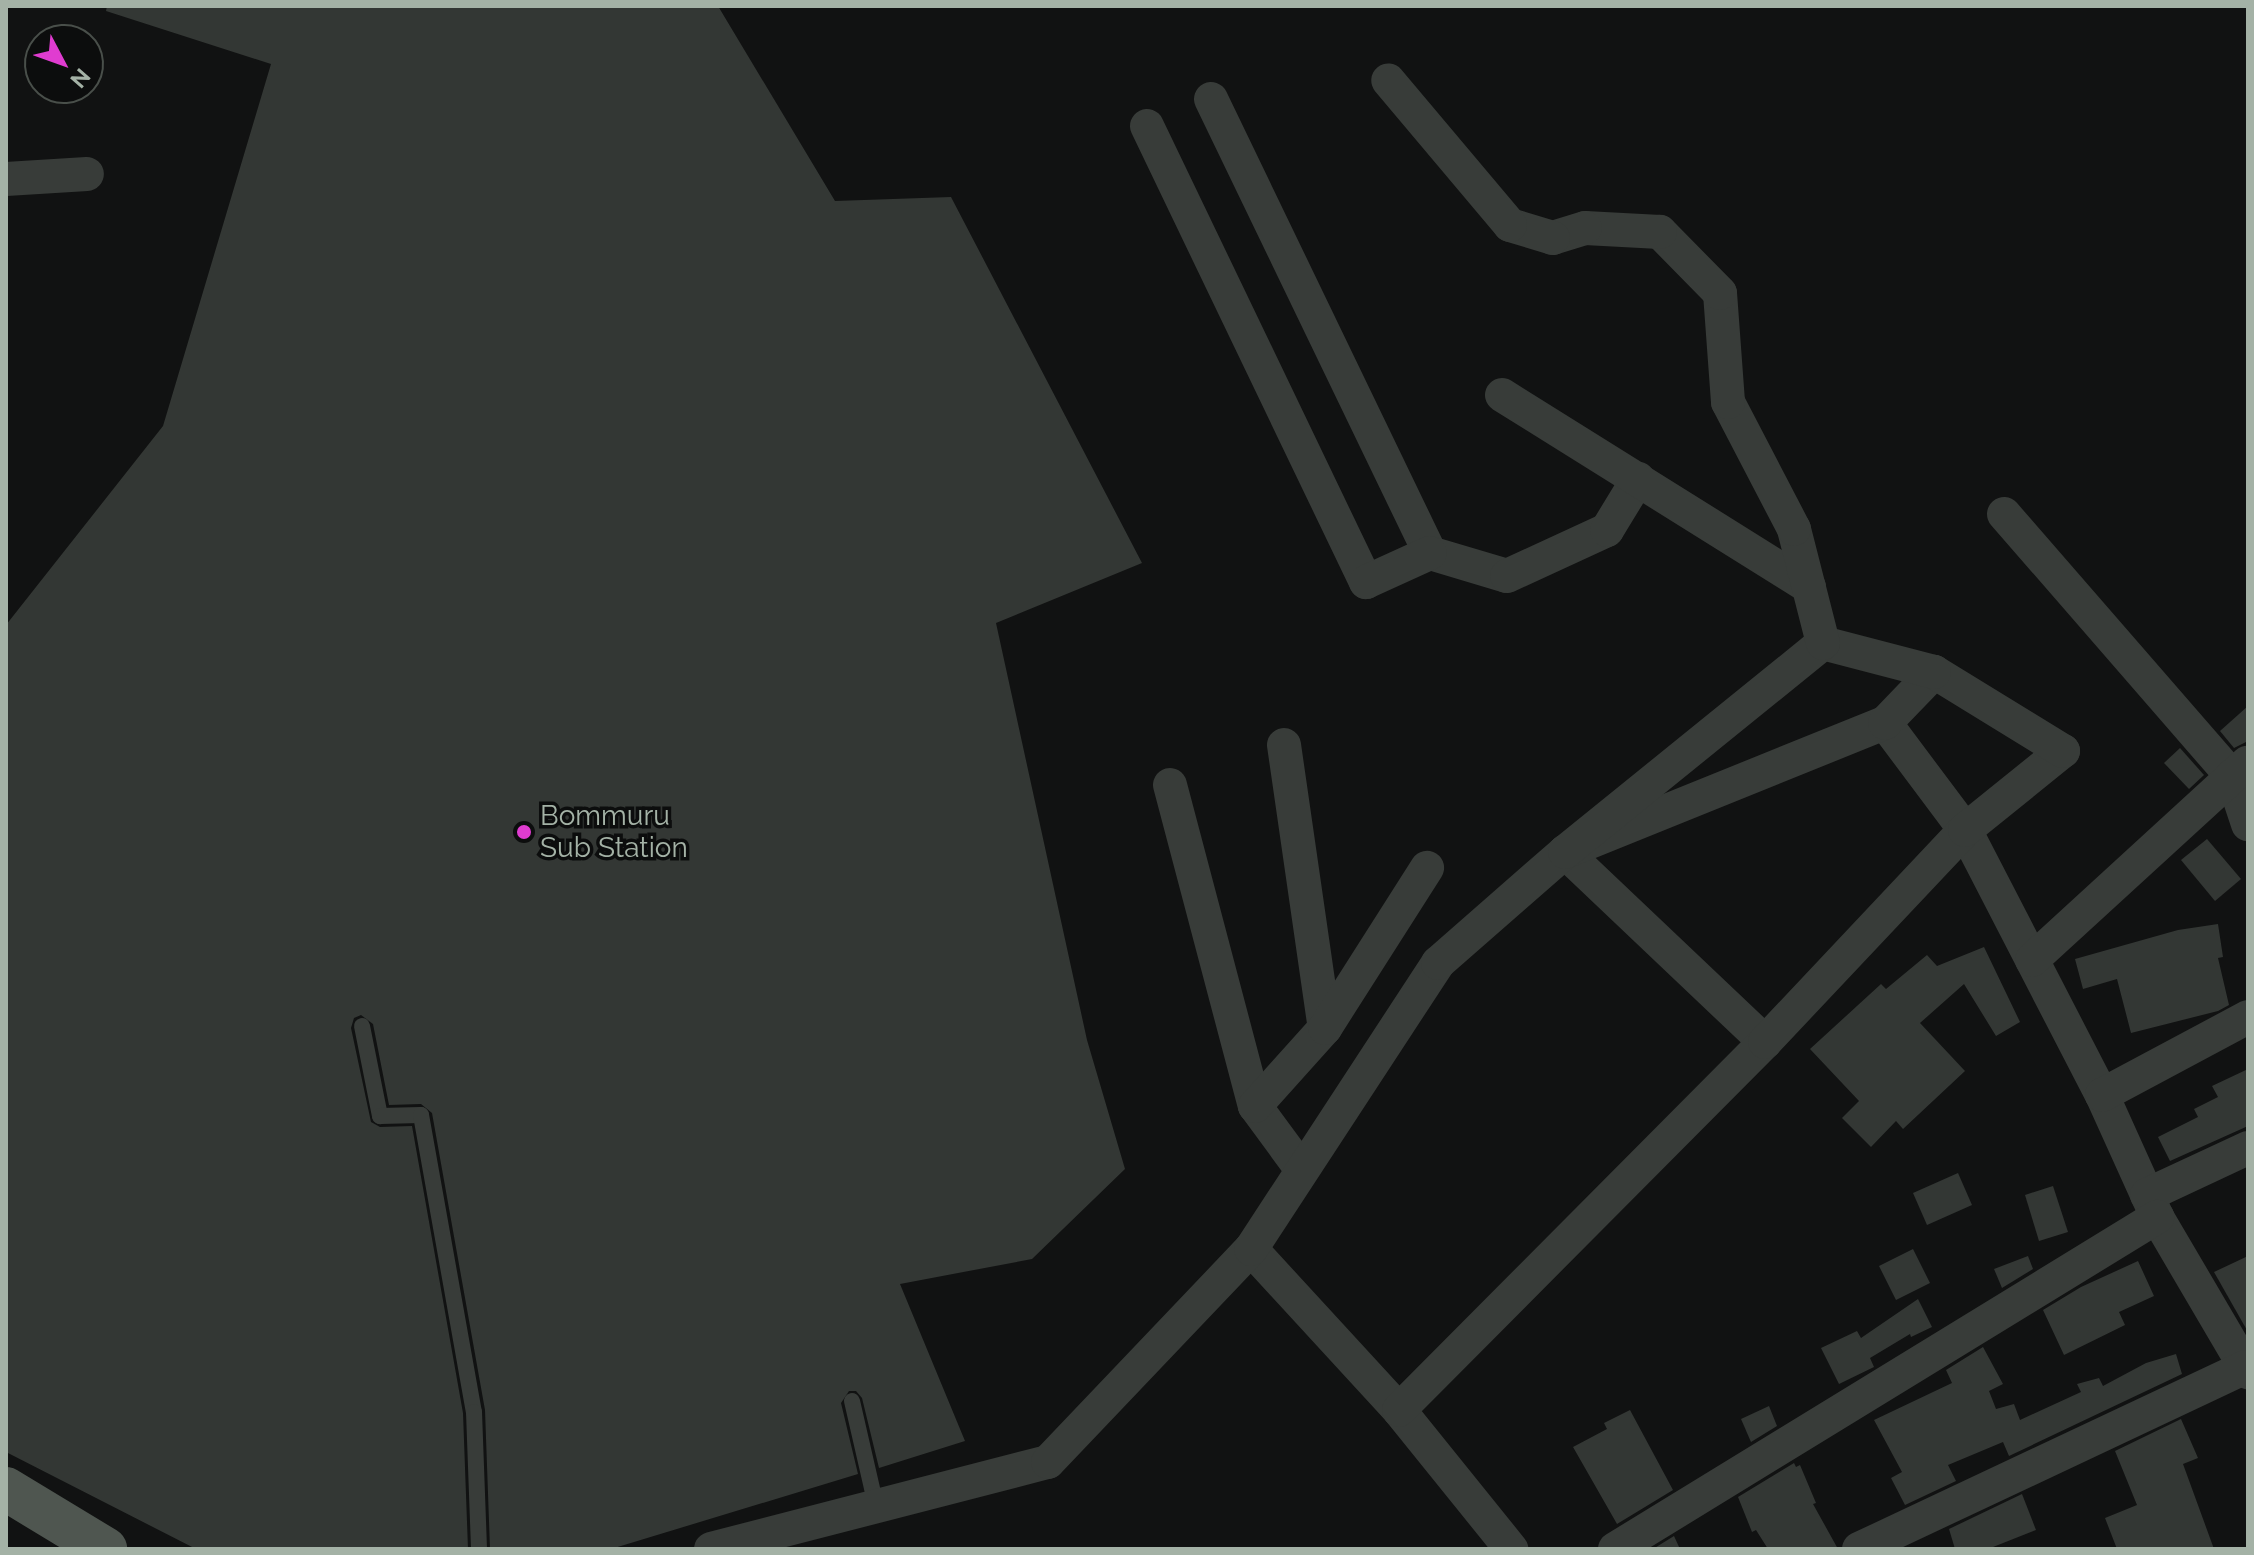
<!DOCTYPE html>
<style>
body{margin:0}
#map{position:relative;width:2254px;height:1555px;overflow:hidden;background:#111212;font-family:Raleway,sans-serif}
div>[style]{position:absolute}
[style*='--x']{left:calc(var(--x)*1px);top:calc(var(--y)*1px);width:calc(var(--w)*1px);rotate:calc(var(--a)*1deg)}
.building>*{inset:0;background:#333734}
.lane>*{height:16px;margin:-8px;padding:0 8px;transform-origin:8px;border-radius:8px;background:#383c39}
.street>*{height:34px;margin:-17px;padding:0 17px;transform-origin:17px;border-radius:17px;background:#383c39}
.primary>*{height:44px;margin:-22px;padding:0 22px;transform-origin:22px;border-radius:22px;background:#4f5650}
.dots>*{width:22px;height:22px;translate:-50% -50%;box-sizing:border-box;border:4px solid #0c0d0d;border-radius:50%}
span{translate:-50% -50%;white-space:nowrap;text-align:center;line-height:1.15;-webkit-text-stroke:7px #0c0d0d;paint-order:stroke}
.poi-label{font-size:28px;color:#a4b2a6}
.left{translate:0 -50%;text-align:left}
.frame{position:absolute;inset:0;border:8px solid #a4b2a6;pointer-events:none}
.north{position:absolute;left:24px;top:24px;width:80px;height:80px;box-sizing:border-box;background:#0c0d0d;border:2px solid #494f4a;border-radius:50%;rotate:131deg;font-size:22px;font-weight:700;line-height:32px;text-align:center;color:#a4b2a6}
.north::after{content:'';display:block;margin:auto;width:28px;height:36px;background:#e03cd0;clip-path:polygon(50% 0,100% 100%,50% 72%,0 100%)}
</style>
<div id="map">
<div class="building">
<i style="clip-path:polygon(107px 6px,718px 6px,835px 201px,951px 197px,1142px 563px,996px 623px,1087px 1040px,1125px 1169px,1032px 1259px,900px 1284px,965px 1441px,879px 1468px,862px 1398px,856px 1391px,849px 1391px,841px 1403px,858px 1474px,611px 1549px,490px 1549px,485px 1410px,432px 1113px,421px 1104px,389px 1105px,373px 1024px,361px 1015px,354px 1018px,351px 1028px,371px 1122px,380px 1127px,412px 1126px,463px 1413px,468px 1549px,196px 1549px,6px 1452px,6px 625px,163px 426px,271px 64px,106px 11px)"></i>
<i style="clip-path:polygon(2248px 706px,2248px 741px,2234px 748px,2220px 731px)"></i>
<i style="clip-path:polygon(2180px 748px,2204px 775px,2189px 789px,2164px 763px)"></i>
<i style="clip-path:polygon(2207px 839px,2241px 879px,2215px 901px,2181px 860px)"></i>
<i style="clip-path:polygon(2218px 924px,2223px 957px,2218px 958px,2229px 1005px,2218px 1011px,2131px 1033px,2117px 979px,2083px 989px,2075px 959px,2178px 930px)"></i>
<i style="clip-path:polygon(1984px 947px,2020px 1022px,1996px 1036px,1964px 984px,1920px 1023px,1965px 1071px,1903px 1129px,1896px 1121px,1871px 1147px,1842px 1118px,1859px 1101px,1810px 1049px,1881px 984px,1886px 989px,1927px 955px,1937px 966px)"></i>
<i style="clip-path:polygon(2248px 1069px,2248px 1126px,2170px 1161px,2158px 1137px,2198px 1117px,2194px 1109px,2218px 1097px,2212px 1086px)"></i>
<i style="clip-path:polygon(1958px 1173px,1972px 1205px,1927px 1225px,1913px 1193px)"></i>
<i style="clip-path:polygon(2053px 1186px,2068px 1232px,2039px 1241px,2025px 1195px)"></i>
<i style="clip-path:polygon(1913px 1249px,1930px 1283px,1896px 1300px,1879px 1266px)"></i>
<i style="clip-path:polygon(2028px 1256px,2033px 1269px,2002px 1288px,1994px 1269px)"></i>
<i style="clip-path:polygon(2248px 1256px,2248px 1332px,2214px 1272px)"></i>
<i style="clip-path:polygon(2138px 1261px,2154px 1296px,2119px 1312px,2125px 1325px,2064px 1355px,2043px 1310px,2081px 1287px)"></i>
<i style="clip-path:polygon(1918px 1299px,1932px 1327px,1911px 1337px,1910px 1334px,1870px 1358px,1874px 1367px,1839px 1384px,1821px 1348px,1857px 1331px,1861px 1338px)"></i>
<i style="clip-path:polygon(1983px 1347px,2003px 1384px,1989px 1391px,1996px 1409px,2014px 1404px,2020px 1420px,2081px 1392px,2077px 1384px,2099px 1378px,2103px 1386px,2146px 1363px,2176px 1354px,2182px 1374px,2009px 1456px,2003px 1442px,1948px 1465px,1956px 1481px,1905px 1505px,1891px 1478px,1902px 1472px,1874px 1420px,1952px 1383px,1946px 1370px)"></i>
<i style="clip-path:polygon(1769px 1406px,1777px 1426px,1751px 1442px,1741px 1419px)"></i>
<i style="clip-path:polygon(1630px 1410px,1673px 1490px,1617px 1524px,1573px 1447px,1607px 1429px,1604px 1423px)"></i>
<i style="clip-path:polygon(2181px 1419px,2198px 1458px,2183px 1464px,2214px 1549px,2117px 1549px,2105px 1518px,2137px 1505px,2115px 1451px)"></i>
<i style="clip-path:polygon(1794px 1463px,1796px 1467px,1800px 1465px,1816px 1503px,1813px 1504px,1838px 1549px,1768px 1549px,1756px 1530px,1752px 1532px,1738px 1497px)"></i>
<i style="clip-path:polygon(2022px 1494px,2036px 1530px,1988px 1549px,1955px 1549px,1949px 1529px)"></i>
<i style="clip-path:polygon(1674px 1536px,1680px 1549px,1653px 1549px)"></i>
</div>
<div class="lane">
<i style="--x:362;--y:1026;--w:92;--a:78.7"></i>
<i style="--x:380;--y:1116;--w:41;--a:-1.4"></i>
<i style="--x:421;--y:1115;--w:302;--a:79.9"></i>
<i style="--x:474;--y:1412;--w:137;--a:87.9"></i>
<i style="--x:852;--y:1401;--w:108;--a:77.1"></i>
</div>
<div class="street">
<i style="--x:1211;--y:99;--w:504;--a:64.25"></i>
<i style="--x:1430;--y:553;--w:80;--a:16.6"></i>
<i style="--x:1507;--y:576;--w:110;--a:-24.7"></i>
<i style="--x:1607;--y:530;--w:60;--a:-58.7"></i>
<i style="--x:1147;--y:126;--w:506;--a:64.35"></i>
<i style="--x:1366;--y:582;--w:70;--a:-24.4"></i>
<i style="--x:6;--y:179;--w:81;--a:-3.5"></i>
<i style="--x:1502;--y:395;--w:362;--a:32"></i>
<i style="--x:2004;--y:514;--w:347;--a:49"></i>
<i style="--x:2232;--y:776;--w:51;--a:71.6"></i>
<i style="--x:1885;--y:723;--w:134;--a:53.2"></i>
<i style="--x:1965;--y:830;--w:298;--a:62.7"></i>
<i style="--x:2102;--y:1095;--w:134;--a:65.7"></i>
<i style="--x:2157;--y:1217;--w:180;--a:59.6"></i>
<i style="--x:1284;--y:745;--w:286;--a:81.8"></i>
<i style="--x:1170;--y:785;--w:332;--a:75.2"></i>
<i style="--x:1255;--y:1106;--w:79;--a:53.7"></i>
<i style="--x:2032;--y:960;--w:292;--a:-42.5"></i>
<i style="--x:1765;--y:1042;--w:276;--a:-136.5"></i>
<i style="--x:1565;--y:852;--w:345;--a:-22"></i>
<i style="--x:1885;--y:723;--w:71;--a:-46.1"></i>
<i style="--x:2102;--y:1095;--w:166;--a:-28.1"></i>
<i style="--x:1255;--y:1106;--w:105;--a:-48.1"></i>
<i style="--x:1325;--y:1028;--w:190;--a:-57.5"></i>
<i style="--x:2147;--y:1195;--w:111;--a:-25"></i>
<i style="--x:1251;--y:1249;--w:219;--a:47.4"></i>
<i style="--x:1399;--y:1410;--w:179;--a:51.1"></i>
<i style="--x:1399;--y:1410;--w:519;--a:-45.16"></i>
<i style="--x:1765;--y:1042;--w:291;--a:-46.7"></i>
<i style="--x:1965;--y:830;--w:126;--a:-38.9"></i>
<i style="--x:2063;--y:751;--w:151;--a:-148.5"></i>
<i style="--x:1934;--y:672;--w:115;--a:-165.4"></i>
<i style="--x:711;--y:1549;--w:348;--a:-14.5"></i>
<i style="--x:1048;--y:1462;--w:294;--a:-46.4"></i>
<i style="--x:1251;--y:1249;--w:342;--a:-56.8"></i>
<i style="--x:1438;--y:963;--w:169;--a:-41.2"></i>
<i style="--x:1565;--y:852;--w:332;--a:-39"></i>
<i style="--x:1823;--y:643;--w:118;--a:-104.3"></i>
<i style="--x:1794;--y:529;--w:143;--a:-117.5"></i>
<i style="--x:1728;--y:402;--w:109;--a:-94.2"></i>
<i style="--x:1720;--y:293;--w:86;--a:-134.5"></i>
<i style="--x:1660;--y:232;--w:75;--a:-176.9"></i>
<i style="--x:1585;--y:228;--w:34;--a:163"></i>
<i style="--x:1553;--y:238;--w:45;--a:-163.2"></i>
<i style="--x:1510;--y:225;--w:189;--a:-130.1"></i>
<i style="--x:1615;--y:1549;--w:636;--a:-31.49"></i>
<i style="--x:1859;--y:1549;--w:427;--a:-25.2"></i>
</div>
<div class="primary">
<i style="--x:6;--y:1489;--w:116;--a:31.2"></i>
</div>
<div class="dots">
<i style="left:524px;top:832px;background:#e03cd0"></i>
</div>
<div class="poi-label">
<span class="left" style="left:540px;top:832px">Bommuru<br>Sub Station</span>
</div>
<div class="frame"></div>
<div class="north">N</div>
</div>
